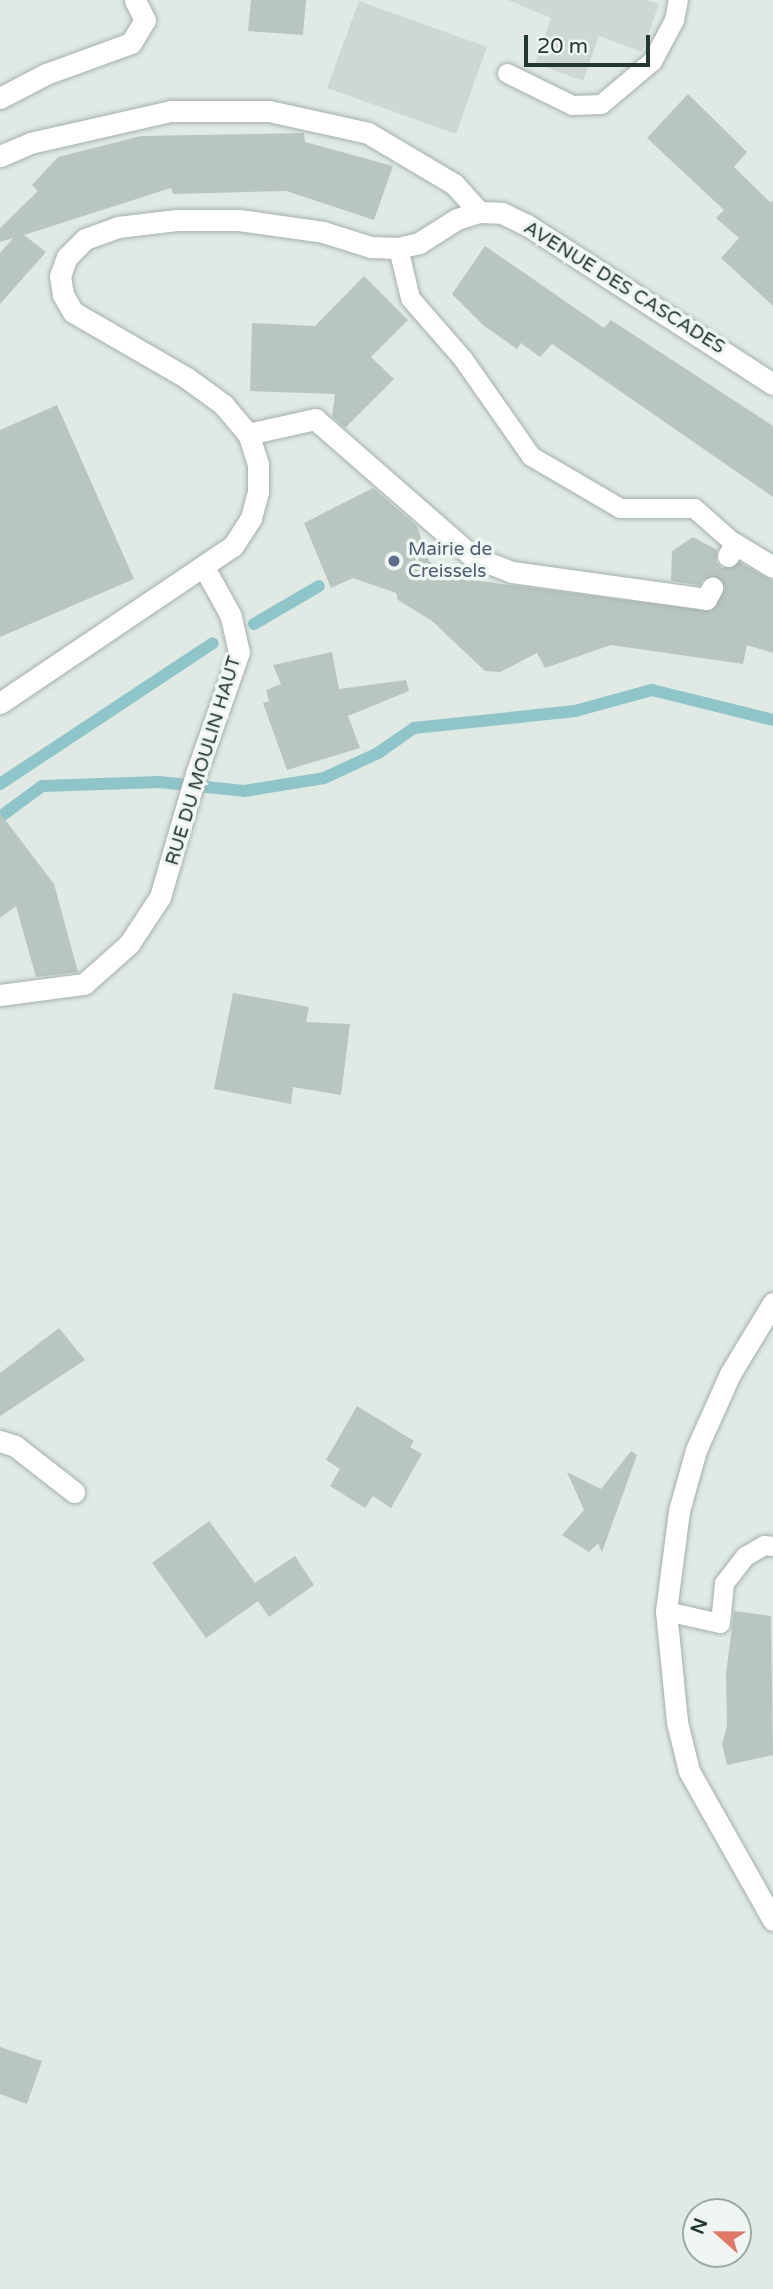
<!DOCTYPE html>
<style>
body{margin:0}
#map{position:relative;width:773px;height:2289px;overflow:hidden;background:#e0e9e4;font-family:"Varela Round",sans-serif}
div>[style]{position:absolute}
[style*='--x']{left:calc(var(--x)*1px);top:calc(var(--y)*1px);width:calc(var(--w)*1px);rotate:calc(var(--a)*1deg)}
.built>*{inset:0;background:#ced8d3}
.stream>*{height:12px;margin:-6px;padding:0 6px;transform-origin:6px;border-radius:6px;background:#8dc5c8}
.building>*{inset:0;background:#b8c6bf}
.minor-tunnel>*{height:21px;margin-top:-10.5px;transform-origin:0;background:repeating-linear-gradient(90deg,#bac5c0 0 21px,transparent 0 31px)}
.roads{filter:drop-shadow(0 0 2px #a3b0aa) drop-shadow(0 0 2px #a3b0aa)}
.service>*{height:19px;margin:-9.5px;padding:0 9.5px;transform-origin:9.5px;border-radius:9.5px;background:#fff}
.minor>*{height:21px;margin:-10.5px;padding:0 10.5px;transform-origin:10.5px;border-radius:10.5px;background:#fff}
.dots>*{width:19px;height:19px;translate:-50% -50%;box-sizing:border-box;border:4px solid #eff6f2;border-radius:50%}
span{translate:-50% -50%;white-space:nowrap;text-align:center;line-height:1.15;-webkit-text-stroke:7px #eff6f2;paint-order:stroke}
.street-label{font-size:19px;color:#22372f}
.service-label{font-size:19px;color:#4e5e75}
.left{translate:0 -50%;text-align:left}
.north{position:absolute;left:682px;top:2198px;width:70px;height:70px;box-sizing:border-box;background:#eff6f2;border:2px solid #9daaa4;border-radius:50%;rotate:291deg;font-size:19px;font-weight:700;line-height:28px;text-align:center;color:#22372f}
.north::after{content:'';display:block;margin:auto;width:24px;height:32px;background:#e17865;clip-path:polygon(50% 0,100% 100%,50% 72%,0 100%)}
.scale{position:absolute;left:524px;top:35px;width:126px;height:32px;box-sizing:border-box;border:4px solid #22372f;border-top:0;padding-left:9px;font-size:21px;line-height:24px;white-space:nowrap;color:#22372f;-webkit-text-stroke:5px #eff6f2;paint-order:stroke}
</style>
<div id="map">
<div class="built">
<i style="clip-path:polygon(508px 0,646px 0,659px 4px,642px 52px,599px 36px,583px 81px,535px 63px,551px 18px)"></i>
<i style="clip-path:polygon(359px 1px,487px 47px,456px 134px,327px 88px)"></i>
</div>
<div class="stream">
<i style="--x:254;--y:624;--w:75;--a:-30.3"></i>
<i style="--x:0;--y:784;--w:255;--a:-33.5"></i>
<i style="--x:0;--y:817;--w:52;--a:-36.4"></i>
<i style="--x:42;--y:786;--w:117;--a:-2"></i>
<i style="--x:159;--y:782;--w:85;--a:6"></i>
<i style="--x:244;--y:791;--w:81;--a:-9.2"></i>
<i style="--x:324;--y:778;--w:60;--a:-24.8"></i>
<i style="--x:378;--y:753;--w:44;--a:-34.8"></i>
<i style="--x:414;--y:728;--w:162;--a:-6"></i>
<i style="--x:575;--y:711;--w:80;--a:-15.3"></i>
<i style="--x:652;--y:690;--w:125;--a:13.9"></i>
</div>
<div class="building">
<i style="clip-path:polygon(251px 0,306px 0,303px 35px,248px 31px)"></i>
<i style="clip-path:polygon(688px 94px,747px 152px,734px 167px,771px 203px,773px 200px,773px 306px,721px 258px,739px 238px,716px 218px,724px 210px,647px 138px)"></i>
<i style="clip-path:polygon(304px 133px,305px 142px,393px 166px,374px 220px,286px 191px,173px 194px,171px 188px,24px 235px,46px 252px,0 304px,0 253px,13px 238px,0 242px,0 228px,38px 191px,32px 185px,58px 157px,141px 136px)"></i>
<i style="clip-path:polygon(485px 246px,604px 328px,611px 320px,773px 426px,773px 497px,552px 344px,540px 357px,521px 343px,517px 349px,484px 326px,452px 294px)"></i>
<i style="clip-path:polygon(364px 276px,408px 320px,371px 357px,394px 379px,345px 428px,332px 416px,335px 394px,250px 391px,252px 323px,315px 326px)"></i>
<i style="clip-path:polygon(57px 405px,134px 579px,0 637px,0 430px)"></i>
<i style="clip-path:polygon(373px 488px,417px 526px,429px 561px,449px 577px,711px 611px,725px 588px,719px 577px,706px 577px,699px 585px,671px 581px,672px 551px,693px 537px,717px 550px,716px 562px,722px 568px,739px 562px,773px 581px,773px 653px,747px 645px,743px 664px,611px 645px,545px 668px,537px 653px,500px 672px,485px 671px,432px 621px,398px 600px,396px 593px,353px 578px,331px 588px,304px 523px)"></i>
<i style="clip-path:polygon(332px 652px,339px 689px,406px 680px,409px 691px,348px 716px,360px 748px,287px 770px,263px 703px,269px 701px,266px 690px,281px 684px,273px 665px)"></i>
<i style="clip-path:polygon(0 813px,54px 884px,78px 972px,36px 977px,16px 906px,0 918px)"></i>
<i style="clip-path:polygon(233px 993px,309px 1007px,306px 1022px,350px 1024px,341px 1095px,293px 1087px,291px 1104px,214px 1089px)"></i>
<i style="clip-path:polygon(59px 1328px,85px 1360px,0 1416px,0 1373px)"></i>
<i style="clip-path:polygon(357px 1406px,414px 1441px,410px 1447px,422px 1454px,391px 1508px,373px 1496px,365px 1508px,330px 1486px,340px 1469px,326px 1460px)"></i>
<i style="clip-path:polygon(631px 1451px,637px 1455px,602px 1552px,598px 1543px,589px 1552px,562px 1535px,584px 1510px,567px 1472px,601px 1489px)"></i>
<i style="clip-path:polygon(209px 1521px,255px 1583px,295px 1556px,314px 1585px,269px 1617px,258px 1601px,206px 1638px,152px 1563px)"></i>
<i style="clip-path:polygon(734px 1611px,771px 1616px,773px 1755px,727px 1765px,722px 1744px,727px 1726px,726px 1674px)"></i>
<i style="clip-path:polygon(0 2047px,42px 2061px,27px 2104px,0 2094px)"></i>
</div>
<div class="minor-tunnel">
<i style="--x:712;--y:588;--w:36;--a:-63"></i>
</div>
<div class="roads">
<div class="service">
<i style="--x:507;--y:73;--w:72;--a:26.2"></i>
<i style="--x:572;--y:105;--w:29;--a:-2"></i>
<i style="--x:601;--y:104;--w:67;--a:-40.1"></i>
<i style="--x:652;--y:61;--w:47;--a:-61.8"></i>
<i style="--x:674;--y:20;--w:20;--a:-79"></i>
<i style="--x:398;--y:248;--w:51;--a:76.5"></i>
<i style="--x:410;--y:298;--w:81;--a:49"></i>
<i style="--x:463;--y:359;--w:118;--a:55"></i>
<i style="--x:531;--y:456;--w:103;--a:30.3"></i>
<i style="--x:620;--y:508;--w:74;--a:0"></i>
<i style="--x:694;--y:508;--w:55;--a:41.3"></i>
<i style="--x:666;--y:1611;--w:55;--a:12.5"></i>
<i style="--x:720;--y:1623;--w:40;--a:-84.3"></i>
<i style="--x:724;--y:1583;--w:34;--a:-52"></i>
<i style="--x:745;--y:1556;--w:22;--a:-30"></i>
<i style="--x:764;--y:1545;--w:9;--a:6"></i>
</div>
<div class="minor">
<i style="--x:0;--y:98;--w:52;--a:-27.6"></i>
<i style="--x:46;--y:74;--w:90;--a:-20"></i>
<i style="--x:131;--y:43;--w:27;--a:-59"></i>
<i style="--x:145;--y:20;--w:22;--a:-117"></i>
<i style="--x:0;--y:156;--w:33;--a:-23"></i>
<i style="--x:30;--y:143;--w:145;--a:-12.8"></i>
<i style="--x:171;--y:111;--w:98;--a:0"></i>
<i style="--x:269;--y:111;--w:101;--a:12.5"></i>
<i style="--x:368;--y:133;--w:100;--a:30.7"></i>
<i style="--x:454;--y:184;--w:38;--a:48"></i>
<i style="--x:248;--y:434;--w:69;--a:-12.6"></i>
<i style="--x:315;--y:419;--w:210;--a:41.1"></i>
<i style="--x:473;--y:557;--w:42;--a:21"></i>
<i style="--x:512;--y:572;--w:196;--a:7.9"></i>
<i style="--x:706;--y:599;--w:13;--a:-61"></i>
<i style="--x:728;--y:556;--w:14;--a:-60"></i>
<i style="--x:735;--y:544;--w:44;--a:31.2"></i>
<i style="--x:0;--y:703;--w:281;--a:-34"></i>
<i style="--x:233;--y:546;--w:33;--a:-57"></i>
<i style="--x:251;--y:518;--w:28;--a:-75"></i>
<i style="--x:258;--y:491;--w:27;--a:-90"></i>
<i style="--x:258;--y:464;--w:32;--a:-108"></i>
<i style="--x:248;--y:434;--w:38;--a:-130"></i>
<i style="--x:224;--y:405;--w:46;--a:-143.9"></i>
<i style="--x:187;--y:378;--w:132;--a:-149.9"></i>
<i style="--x:73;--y:312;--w:20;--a:-120"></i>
<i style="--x:63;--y:295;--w:19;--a:-99"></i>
<i style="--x:60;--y:276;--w:20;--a:-70"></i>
<i style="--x:67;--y:257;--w:25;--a:-45"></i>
<i style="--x:85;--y:239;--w:35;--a:-20"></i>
<i style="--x:118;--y:227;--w:59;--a:-6.8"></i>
<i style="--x:177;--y:220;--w:62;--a:0"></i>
<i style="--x:239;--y:220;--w:85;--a:8.1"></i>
<i style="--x:323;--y:232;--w:50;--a:17.4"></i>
<i style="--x:371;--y:247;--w:27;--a:2"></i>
<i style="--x:398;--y:248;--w:22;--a:-13"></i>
<i style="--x:419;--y:243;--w:45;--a:-32.3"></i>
<i style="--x:457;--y:219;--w:23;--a:-18"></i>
<i style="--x:479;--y:212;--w:23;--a:2"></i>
<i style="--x:502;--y:213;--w:28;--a:26"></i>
<i style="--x:527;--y:225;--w:293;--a:32.9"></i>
<i style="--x:0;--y:995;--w:85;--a:-7.5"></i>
<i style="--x:84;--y:984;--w:60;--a:-41.6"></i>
<i style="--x:129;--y:944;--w:56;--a:-56.6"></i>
<i style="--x:160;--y:897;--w:128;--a:-73.7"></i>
<i style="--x:196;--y:774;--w:129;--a:-70.6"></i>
<i style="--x:239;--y:652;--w:37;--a:-103"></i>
<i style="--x:231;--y:616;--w:54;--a:-119"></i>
<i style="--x:773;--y:1303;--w:83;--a:121.2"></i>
<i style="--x:730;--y:1374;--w:83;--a:114.1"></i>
<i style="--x:696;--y:1450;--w:63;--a:105.6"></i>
<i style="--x:679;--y:1511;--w:101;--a:97.4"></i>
<i style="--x:666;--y:1611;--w:112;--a:84.3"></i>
<i style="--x:677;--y:1722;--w:50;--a:76.2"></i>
<i style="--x:689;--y:1771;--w:171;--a:60.6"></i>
<i style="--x:0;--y:1441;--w:16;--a:18"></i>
<i style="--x:15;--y:1446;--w:75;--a:37.9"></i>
</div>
</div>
<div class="dots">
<i style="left:394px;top:561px;background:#5c6f8a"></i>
</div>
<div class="street-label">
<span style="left:624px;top:288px;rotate:32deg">AVENUE DES CASCADES</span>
<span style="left:204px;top:761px;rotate:-73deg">RUE DU MOULIN HAUT</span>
</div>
<div class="service-label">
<span class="left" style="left:408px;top:561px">Mairie de<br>Creissels</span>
</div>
<div class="north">N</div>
<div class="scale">20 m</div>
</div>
